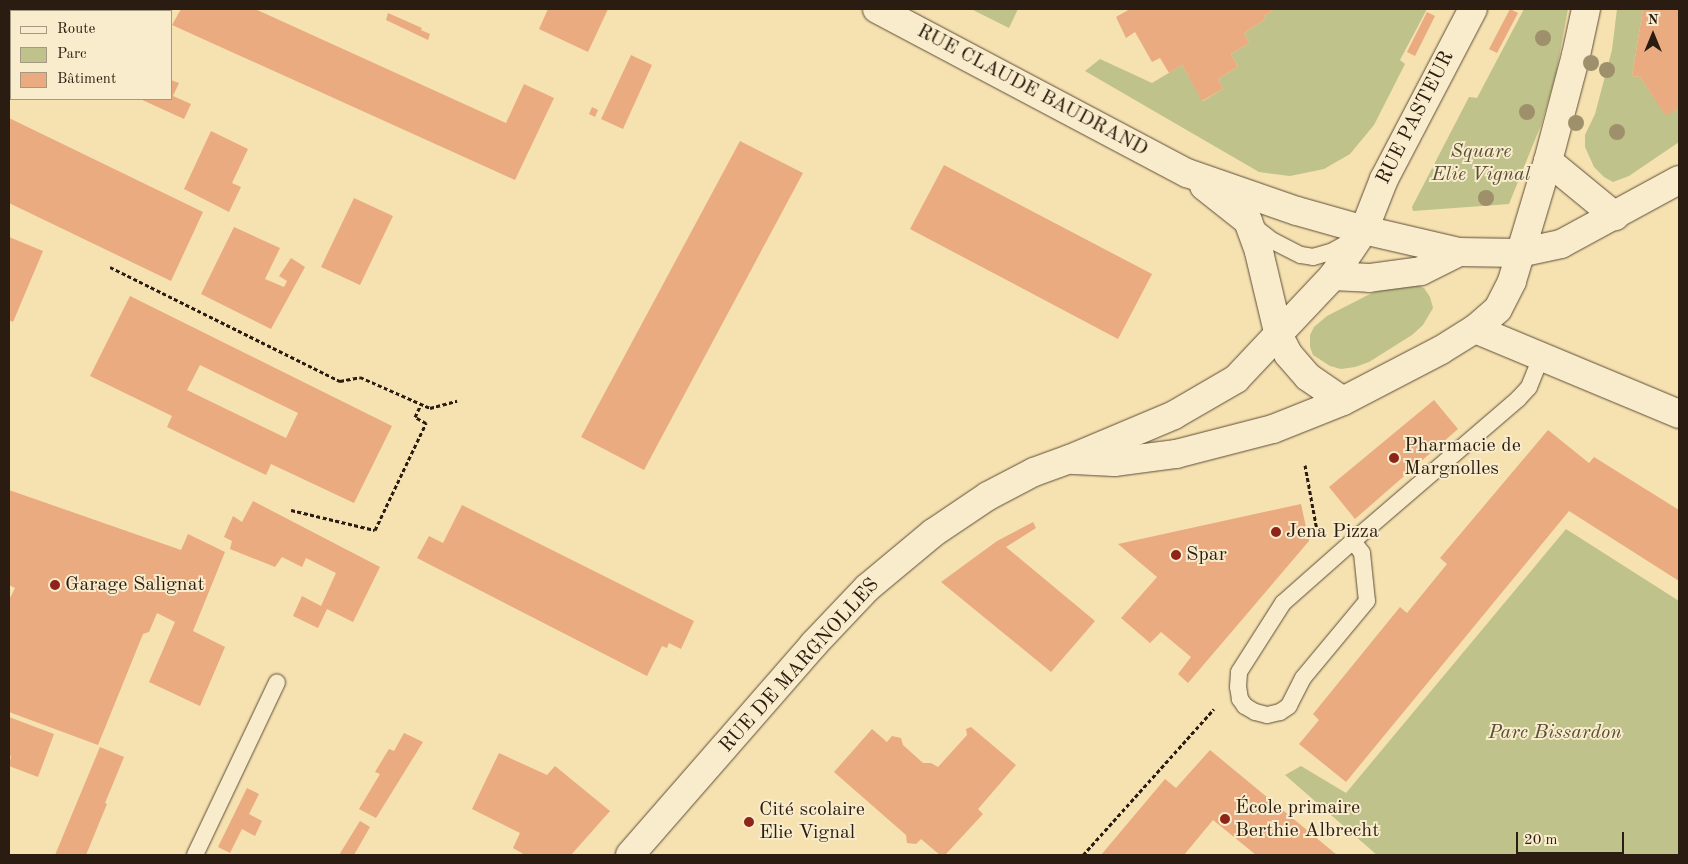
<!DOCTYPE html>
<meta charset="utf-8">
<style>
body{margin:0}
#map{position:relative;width:1688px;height:864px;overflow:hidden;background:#f6e1b0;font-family:"Old Standard TT",serif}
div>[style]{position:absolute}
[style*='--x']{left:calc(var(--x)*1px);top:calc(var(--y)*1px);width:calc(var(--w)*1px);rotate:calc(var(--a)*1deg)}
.green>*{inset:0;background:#bfc28a}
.building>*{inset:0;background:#eaab80}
.path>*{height:3px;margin-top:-1.5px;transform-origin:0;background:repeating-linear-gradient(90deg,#2a1c10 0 4px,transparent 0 6.5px)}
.roads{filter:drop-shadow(0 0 1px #5d4d38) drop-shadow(0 0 1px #5d4d38)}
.lane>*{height:16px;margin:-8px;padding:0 8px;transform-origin:8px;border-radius:8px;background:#f9eccc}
.street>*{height:28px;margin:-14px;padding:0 14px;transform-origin:14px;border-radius:14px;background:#f9eccc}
.secondary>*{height:28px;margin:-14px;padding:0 14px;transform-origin:14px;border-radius:14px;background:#f9eccc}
.trees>*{width:16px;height:16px;margin:-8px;border-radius:50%;background:#9f906c}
.dots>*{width:14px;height:14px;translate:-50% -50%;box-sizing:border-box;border:2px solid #f9eccc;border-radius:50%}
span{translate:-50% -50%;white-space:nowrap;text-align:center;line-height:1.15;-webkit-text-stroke:4px #f9eccc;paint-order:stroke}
.street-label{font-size:20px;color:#2a1c10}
.park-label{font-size:20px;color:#574e35;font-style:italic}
.poi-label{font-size:20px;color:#2a1c10}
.left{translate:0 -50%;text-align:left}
.frame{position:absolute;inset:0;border:10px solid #2a1c10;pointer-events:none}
.legend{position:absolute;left:10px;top:10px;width:162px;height:90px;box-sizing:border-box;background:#f9eccc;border:1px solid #a69981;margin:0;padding:6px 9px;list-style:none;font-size:15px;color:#2a1c10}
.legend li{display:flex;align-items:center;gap:10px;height:25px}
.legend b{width:25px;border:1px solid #a69981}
.north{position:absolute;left:1628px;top:10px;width:50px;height:50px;-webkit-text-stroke:4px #f9eccc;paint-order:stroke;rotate:0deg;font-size:14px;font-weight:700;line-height:20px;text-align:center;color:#2a1c10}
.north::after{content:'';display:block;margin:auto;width:18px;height:22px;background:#2a1c10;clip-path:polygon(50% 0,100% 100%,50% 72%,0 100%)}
.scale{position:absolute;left:1516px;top:832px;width:108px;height:22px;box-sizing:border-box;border:2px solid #2a1c10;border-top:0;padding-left:6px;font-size:15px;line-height:18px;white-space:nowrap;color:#2a1c10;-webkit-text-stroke:4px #f9eccc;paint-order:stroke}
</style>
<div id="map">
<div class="green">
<i style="clip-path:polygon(971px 9px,1018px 9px,1009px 28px)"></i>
<i style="clip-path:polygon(1275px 9px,1427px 9px,1400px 60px,1405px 64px,1374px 125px,1350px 154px,1324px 169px,1290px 176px,1259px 172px,1085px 71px,1100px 59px,1152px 83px,1182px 65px,1203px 101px,1223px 89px,1218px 79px,1238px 67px,1231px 54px,1249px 43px,1244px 33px,1266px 19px,1264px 16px)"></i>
<i style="clip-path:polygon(1524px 9px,1568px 9px,1556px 74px,1541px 125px,1509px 204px,1413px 211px,1412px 207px,1469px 97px,1477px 98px)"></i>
<i style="clip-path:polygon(1617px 9px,1643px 9px,1632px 76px,1640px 77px,1666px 115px,1679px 107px,1679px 142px,1629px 176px,1613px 182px,1604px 177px,1594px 167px,1585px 147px,1585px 135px,1595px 114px,1612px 50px)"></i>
<i style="clip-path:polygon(1415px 284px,1424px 288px,1430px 297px,1433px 308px,1423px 325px,1412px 335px,1369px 362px,1355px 367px,1341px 369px,1330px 366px,1313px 355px,1310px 347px,1310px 335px,1314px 327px,1327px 316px,1370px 294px,1392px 286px)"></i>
<i style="clip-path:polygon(1566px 529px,1679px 601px,1679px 855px,1377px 855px,1285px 775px,1301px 766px,1346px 793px)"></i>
</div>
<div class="building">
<i style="clip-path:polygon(9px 9px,23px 11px,11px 11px,11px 40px,9px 38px)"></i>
<i style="clip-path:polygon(181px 9px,255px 9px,506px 123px,524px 84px,554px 98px,515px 180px,172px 25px)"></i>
<i style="clip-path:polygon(548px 9px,608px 9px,588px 52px,539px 29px)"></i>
<i style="clip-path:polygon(1130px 9px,1275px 9px,1264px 16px,1266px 19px,1244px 33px,1249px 43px,1231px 54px,1238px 67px,1218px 79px,1223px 89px,1202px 101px,1182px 65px,1169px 73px,1160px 58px,1152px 62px,1135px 32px,1126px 38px,1116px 17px)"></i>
<i style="clip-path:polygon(1510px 9px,1518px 13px,1497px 53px,1489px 49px)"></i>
<i style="clip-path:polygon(1643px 9px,1679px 9px,1679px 107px,1666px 116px,1640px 77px,1632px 76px)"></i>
<i style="clip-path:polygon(1427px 12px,1435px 16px,1415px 56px,1407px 52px)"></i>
<i style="clip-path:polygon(388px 13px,422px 28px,421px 30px,430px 34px,428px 40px,386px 20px)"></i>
<i style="clip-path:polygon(631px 55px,652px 65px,623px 129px,601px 119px)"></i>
<i style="clip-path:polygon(171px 80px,179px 83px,173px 96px,191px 104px,184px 119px,140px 99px,171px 99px)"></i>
<i style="clip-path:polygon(592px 107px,598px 110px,595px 117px,589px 114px)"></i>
<i style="clip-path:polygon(9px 118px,203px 212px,171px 281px,9px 203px)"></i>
<i style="clip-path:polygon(211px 131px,248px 149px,232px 183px,241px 187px,229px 212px,184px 189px)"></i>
<i style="clip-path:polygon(740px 141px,803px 173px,644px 470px,581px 437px)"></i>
<i style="clip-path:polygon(944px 165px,1152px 274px,1118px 339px,910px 229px)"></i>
<i style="clip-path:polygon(354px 198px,393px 216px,360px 285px,321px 267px)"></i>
<i style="clip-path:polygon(234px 227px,280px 248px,265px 279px,284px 287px,287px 281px,279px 276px,291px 258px,305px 267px,271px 329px,201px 294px)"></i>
<i style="clip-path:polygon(9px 237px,43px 251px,13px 322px,9px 320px)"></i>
<i style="clip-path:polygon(evenodd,130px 296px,392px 426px,354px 503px,271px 464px,266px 475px,167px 427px,172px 416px,90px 376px,130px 296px,200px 365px,298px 413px,286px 438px,187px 390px,200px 365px)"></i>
<i style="clip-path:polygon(1434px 400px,1458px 429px,1355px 519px,1329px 487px)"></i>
<i style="clip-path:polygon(1548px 430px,1589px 463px,1594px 457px,1679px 510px,1679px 581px,1569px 511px,1346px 782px,1299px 744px,1319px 720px,1313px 714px,1400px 607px,1407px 613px,1447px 564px,1440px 558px)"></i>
<i style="clip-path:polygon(9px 490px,181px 550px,188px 534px,225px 552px,193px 631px,225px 647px,200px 706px,149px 682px,175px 622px,157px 613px,149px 632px,143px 634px,98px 745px,9px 712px,9px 600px,15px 588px,9px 585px)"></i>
<i style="clip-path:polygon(253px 501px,380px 567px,353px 622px,327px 609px,318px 628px,293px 616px,302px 596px,321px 606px,336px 573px,306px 558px,302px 567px,282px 557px,275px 567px,230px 549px,232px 541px,224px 537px,233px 516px,242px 522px)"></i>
<i style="clip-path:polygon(1301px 504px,1309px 541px,1188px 683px,1178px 674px,1191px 657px,1161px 632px,1150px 643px,1121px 618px,1157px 577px,1118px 544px)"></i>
<i style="clip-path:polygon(462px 505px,694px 621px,681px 649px,669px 643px,667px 648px,662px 646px,647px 676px,417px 558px,429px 536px,443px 543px)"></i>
<i style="clip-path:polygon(1033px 522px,1036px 528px,1006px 547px,1095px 621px,1051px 672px,941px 582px,997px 541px)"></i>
<i style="clip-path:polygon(9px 717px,54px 734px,38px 777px,9px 766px,11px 756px,9px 755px)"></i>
<i style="clip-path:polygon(971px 727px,1016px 765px,978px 809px,983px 814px,945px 855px,940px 855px,921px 839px,916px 844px,907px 843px,906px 835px,834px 772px,872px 729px,887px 742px,892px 736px,901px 738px,903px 745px,923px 763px,931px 763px,938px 767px,967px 735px,966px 729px)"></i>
<i style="clip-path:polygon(404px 733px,423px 742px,376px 818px,359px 809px,380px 774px,375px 772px,389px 749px,394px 751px)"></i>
<i style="clip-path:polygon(100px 747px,124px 757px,105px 803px,107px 804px,86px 855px,55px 855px)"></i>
<i style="clip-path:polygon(1210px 750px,1337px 855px,1256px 855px,1213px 820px,1184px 855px,1101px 855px,1165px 779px,1176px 788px)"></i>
<i style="clip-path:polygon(499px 753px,547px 775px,555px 766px,610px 811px,571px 855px,525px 855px,513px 848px,520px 833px,472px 809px)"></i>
<i style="clip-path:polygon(247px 788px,259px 794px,249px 814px,262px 821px,255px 836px,242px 829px,230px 853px,218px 847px)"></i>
<i style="clip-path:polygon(360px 821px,370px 827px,354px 855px,339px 855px)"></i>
</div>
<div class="path">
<i style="--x:110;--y:267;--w:257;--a:26.4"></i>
<i style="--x:340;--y:381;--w:20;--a:-11"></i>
<i style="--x:360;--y:377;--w:77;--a:23.9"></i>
<i style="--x:430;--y:408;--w:28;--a:-15"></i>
<i style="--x:1305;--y:465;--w:72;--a:79.6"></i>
<i style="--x:291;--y:510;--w:86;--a:13.4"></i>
<i style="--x:375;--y:530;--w:119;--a:-64.5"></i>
<i style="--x:426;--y:423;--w:13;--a:-151"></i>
<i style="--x:415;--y:417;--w:14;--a:-65"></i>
<i style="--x:1083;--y:855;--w:196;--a:-48.1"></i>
</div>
<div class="roads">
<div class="lane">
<i style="--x:1251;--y:224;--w:28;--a:38"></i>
<i style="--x:1273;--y:241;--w:31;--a:27"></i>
<i style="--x:1301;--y:255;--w:12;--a:9"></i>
<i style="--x:1313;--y:257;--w:19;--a:-16"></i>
<i style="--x:1331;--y:252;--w:23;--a:-29"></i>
<i style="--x:1353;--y:541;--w:15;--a:53"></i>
<i style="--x:1362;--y:553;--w:48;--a:84.1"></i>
<i style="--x:1367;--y:601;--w:100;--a:129.7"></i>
<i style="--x:1303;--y:678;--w:31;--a:117"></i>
<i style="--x:1289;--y:706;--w:11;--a:146"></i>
<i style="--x:1280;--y:712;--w:13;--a:167"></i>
<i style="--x:1267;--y:715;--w:12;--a:-166"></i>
<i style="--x:1255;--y:712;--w:12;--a:-149"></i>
<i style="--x:1245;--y:706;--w:9;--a:-126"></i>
<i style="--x:1240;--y:699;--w:12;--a:-99"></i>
<i style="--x:1238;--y:687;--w:15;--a:-86"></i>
<i style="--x:1239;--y:672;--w:82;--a:-57.5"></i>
<i style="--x:1283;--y:603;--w:94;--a:-41.5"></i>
<i style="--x:1353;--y:541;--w:218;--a:-40.7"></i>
<i style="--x:1518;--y:399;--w:16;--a:-47"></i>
<i style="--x:1529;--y:387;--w:32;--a:-68"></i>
<i style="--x:195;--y:855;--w:191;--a:-64.6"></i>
</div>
<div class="street">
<i style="--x:1548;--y:161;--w:87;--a:39.4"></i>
<i style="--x:1519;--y:253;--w:43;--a:-12.1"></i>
<i style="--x:1561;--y:244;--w:134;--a:-28.5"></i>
<i style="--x:1475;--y:329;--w:221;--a:22.6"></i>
</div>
<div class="secondary">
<i style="--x:877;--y:9;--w:351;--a:27.9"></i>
<i style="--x:1187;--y:173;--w:116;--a:19.1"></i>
<i style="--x:1297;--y:211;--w:70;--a:15.8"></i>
<i style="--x:1364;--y:230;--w:98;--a:13"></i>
<i style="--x:1459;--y:252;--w:60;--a:1"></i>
<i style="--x:1204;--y:186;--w:56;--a:38.5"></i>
<i style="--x:1248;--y:221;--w:33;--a:70"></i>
<i style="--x:1259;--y:252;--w:86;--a:76.6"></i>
<i style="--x:1279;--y:336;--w:20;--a:63"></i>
<i style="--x:1288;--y:354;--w:30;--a:49"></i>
<i style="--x:1308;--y:377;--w:42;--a:34.4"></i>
<i style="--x:1333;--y:276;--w:36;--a:3"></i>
<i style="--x:1369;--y:278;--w:52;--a:-7.7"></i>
<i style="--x:1421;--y:271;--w:42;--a:-26.6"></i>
<i style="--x:1074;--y:460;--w:40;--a:2.9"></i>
<i style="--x:1114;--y:462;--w:63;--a:-7.4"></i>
<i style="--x:1176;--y:454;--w:100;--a:-14.5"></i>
<i style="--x:1273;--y:429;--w:75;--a:-21.8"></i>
<i style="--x:1343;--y:401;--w:110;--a:-27.5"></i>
<i style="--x:1441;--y:350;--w:40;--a:-32"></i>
<i style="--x:1475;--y:329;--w:30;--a:-41"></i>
<i style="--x:1498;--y:309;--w:31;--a:-63"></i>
<i style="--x:1512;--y:281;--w:125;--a:-73.3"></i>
<i style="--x:1548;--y:161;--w:110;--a:-75.2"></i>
<i style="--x:1576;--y:55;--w:47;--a:-77.7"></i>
<i style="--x:630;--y:855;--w:279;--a:-48.9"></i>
<i style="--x:813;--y:645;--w:79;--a:-46.5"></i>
<i style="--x:867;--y:588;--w:86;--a:-39.8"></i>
<i style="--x:933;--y:533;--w:66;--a:-33.9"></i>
<i style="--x:988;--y:496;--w:52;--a:-27.6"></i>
<i style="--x:1034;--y:472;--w:38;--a:-20"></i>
<i style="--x:1070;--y:459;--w:113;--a:-22.9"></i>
<i style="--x:1174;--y:415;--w:72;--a:-30.1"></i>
<i style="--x:1236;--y:379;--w:141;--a:-46.7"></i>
<i style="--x:1333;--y:276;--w:55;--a:-56"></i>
<i style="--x:1364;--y:230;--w:55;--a:-68.6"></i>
<i style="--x:1384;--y:179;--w:192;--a:-62.4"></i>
</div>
</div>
<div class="trees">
<i style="left:1543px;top:38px"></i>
<i style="left:1591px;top:63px"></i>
<i style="left:1607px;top:70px"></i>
<i style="left:1527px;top:112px"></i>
<i style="left:1576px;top:123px"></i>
<i style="left:1617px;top:132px"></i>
<i style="left:1486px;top:198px"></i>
</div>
<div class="dots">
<i style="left:1394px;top:458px;background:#8f2418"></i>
<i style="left:1276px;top:532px;background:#8f2418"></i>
<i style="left:1176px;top:555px;background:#8f2418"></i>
<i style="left:55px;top:585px;background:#8f2418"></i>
<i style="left:1225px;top:819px;background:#8f2418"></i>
<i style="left:749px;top:822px;background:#8f2418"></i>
</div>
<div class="street-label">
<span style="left:1032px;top:91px;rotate:28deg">RUE CLAUDE BAUDRAND</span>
<span style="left:1416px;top:118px;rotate:-63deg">RUE PASTEUR</span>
<span style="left:800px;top:666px;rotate:-48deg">RUE DE MARGNOLLES</span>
</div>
<div class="park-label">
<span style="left:1481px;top:164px">Square<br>Elie Vignal</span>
<span style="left:1555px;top:733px">Parc Bissardon</span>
</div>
<div class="poi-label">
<span class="left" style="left:1404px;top:458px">Pharmacie de<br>Margnolles</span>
<span class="left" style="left:1286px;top:532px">Jena Pizza</span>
<span class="left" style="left:1186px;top:555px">Spar</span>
<span class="left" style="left:65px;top:585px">Garage Salignat</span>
<span class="left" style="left:1235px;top:820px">École primaire<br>Berthie Albrecht</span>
<span class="left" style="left:759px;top:822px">Cité scolaire<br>Elie Vignal</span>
</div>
<div class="frame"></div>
<ul class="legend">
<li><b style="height:6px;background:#f9eccc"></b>Route</li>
<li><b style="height:14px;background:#bfc28a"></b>Parc</li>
<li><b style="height:14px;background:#eaab80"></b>Bâtiment</li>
</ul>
<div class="north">N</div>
<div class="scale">20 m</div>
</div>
